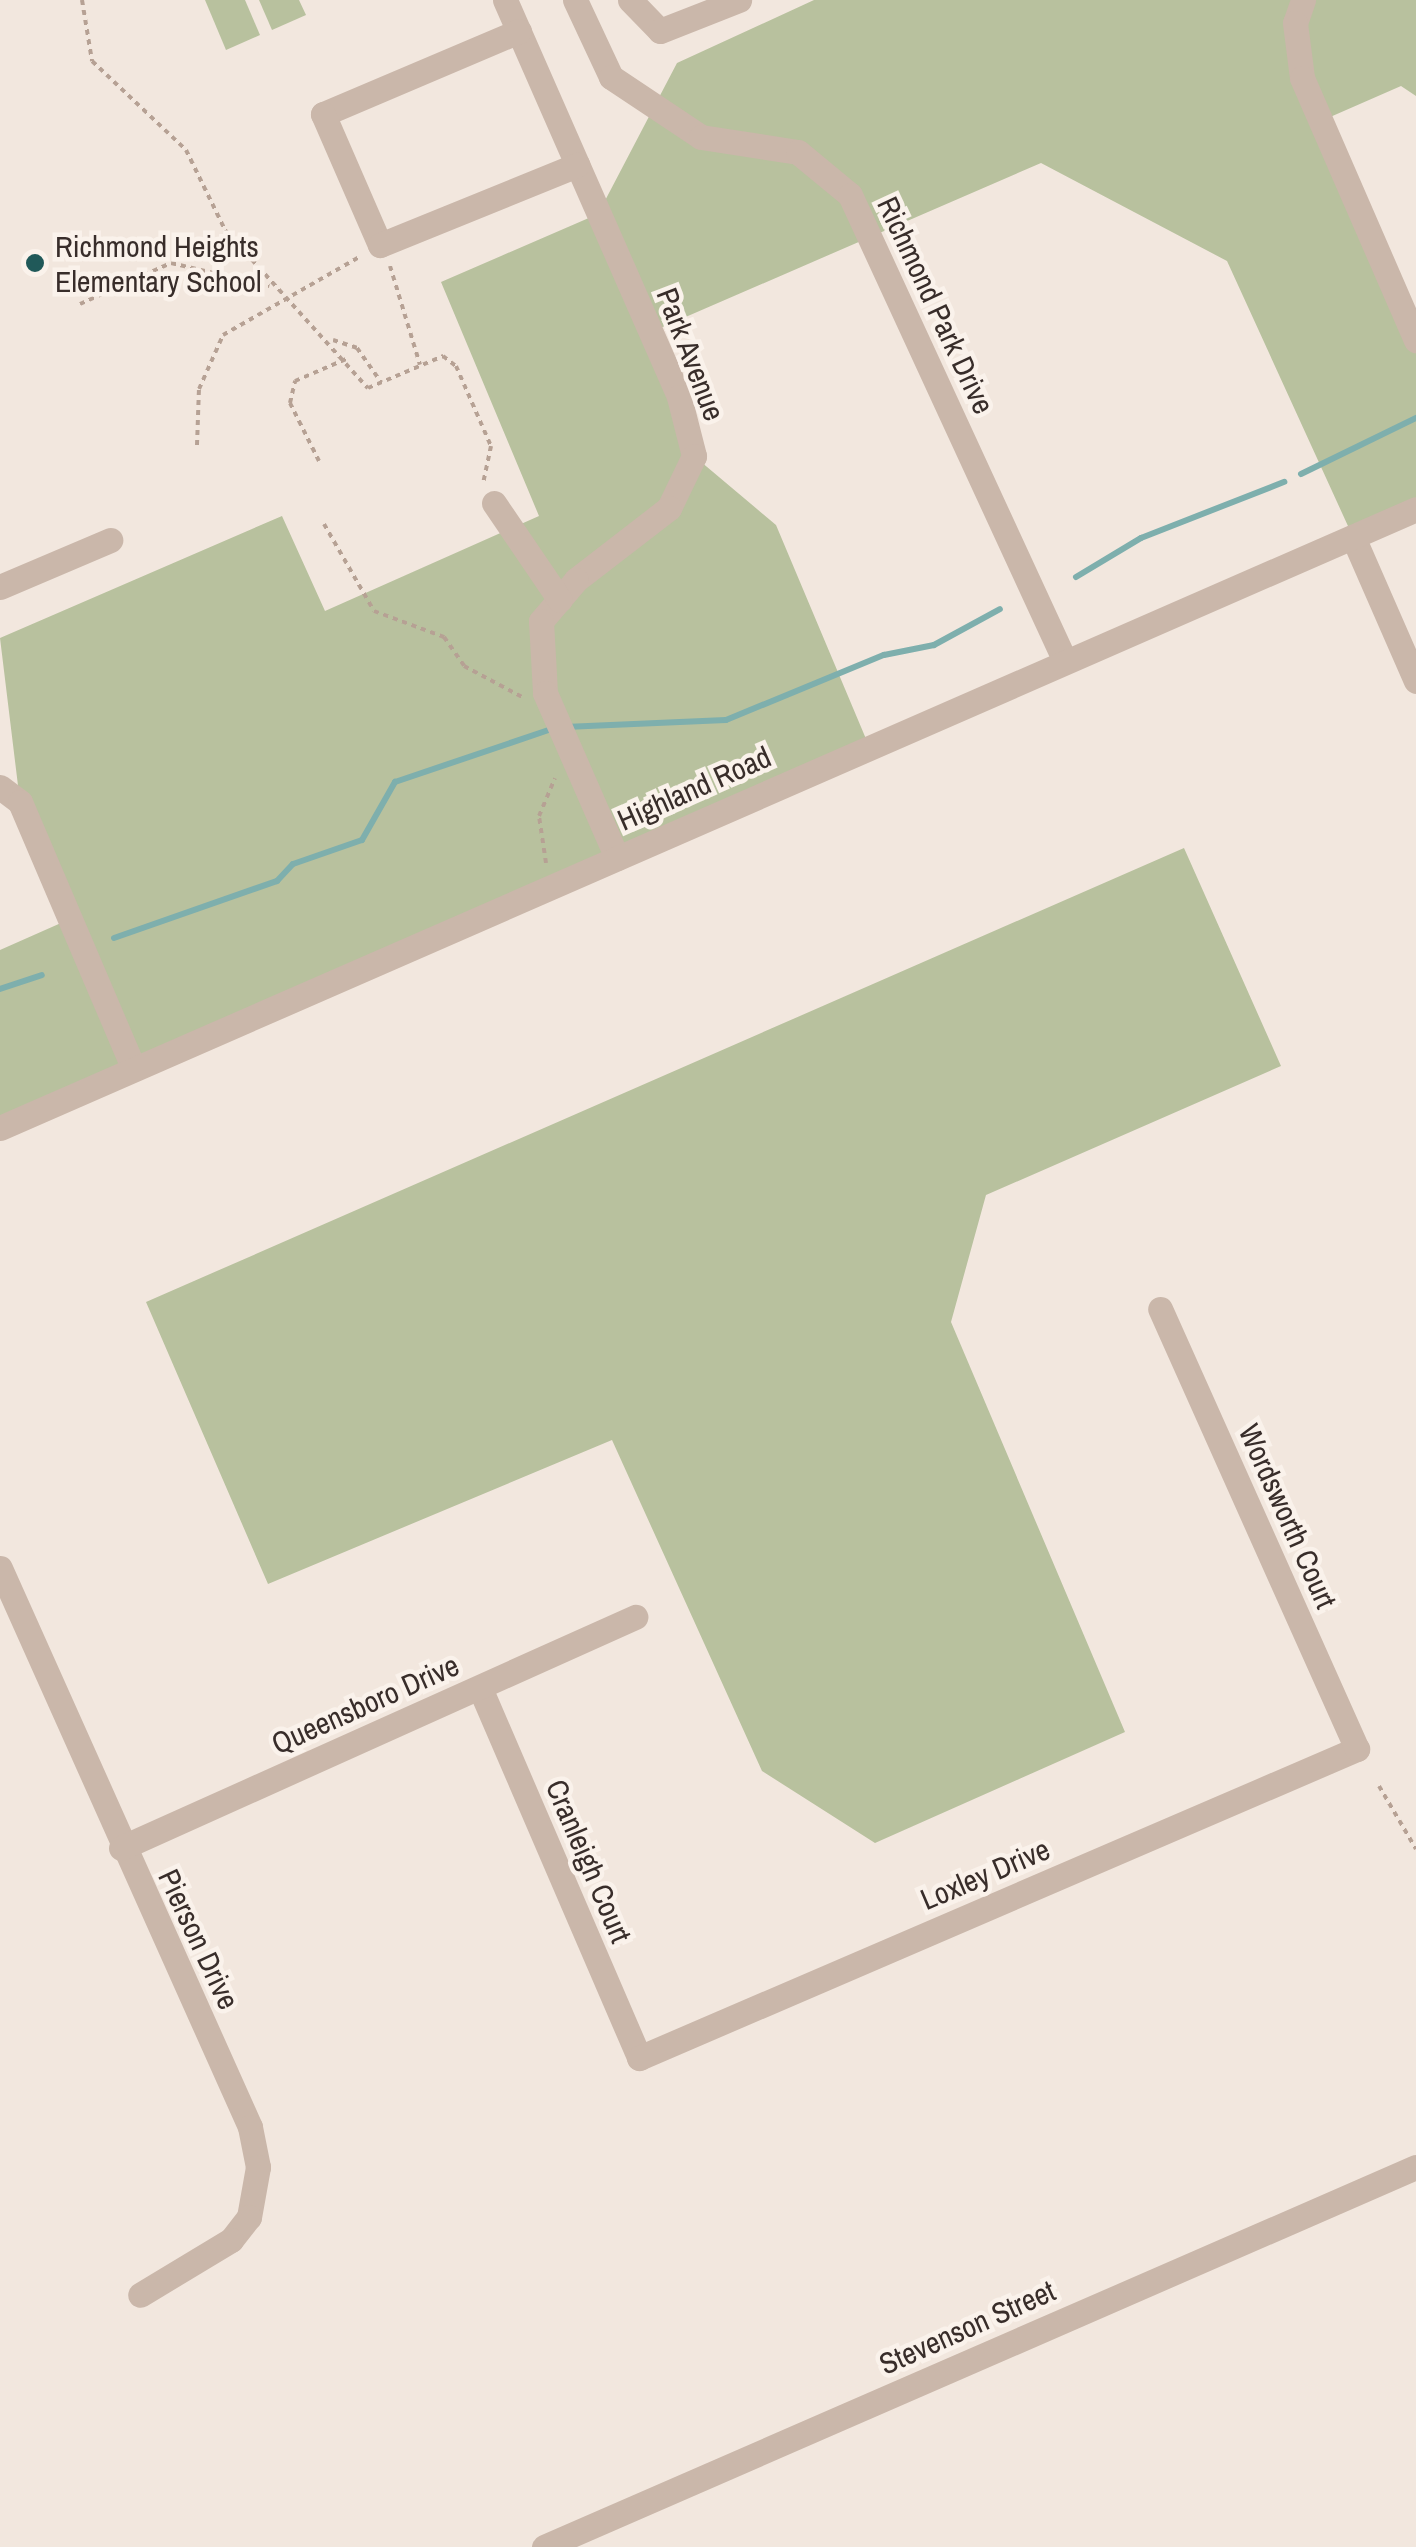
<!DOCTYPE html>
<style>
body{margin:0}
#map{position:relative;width:1416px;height:2547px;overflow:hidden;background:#f2e7de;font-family:"Archivo Narrow",sans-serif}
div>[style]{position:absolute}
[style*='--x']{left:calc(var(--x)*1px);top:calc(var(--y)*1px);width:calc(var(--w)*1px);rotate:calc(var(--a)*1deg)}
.green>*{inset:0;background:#b8c19e}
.stream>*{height:6px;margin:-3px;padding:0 3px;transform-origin:3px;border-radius:3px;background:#7eafad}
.path>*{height:4px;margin-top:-2px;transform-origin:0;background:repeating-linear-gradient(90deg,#b6a194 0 5px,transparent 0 10px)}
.minor>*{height:25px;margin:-12.5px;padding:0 12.5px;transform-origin:12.5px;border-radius:12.5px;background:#cab7aa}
.dots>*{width:28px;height:28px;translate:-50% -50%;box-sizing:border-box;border:5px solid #faf2eb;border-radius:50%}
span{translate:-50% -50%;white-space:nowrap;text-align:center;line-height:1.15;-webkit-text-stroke:9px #faf2eb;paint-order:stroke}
.poi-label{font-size:30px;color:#382d2a}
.left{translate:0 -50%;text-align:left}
.street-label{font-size:30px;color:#382d2a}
</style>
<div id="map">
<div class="green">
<i style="clip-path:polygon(205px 0,245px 0,260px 35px,226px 50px)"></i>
<i style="clip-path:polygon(259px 0,299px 0,306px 15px,272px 30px)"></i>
<i style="clip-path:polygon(814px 0,1416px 0,1416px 96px,1401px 86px,1321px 121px,1416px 340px,1416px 509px,1353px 537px,1227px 261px,1041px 163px,651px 332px,694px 456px,776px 525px,869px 746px,0 1128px,0 950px,70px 919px,20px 802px,0 638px,282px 516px,325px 611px,539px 516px,441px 282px,598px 214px,677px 63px)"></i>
<i style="clip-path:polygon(1184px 848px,1281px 1066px,986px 1195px,951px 1322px,1125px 1732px,875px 1843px,762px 1771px,612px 1440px,268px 1584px,146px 1302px)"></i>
</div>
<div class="stream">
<i style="--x:1301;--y:474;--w:128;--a:-26"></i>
<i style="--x:1076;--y:577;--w:76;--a:-31"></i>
<i style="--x:1141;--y:538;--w:154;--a:-21.4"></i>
<i style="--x:565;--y:727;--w:161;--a:-2.5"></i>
<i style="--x:726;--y:720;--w:171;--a:-22.4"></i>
<i style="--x:884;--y:655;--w:51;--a:-11.3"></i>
<i style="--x:934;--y:645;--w:75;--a:-28.6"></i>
<i style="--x:114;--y:938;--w:173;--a:-19.3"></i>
<i style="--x:277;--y:881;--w:23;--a:-47"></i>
<i style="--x:293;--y:864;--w:73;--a:-19.2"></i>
<i style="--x:362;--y:840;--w:67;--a:-60.4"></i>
<i style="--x:395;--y:782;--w:166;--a:-18.7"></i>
<i style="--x:0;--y:989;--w:44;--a:-18.4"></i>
</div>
<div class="path">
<i style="--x:82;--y:0;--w:62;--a:80.7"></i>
<i style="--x:92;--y:61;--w:129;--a:43.4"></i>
<i style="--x:186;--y:150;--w:89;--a:64"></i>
<i style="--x:225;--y:230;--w:213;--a:47.9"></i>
<i style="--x:368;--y:388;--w:82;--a:-23.1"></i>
<i style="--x:443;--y:356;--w:16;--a:38"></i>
<i style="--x:456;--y:366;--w:87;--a:66.4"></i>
<i style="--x:491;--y:446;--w:38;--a:102"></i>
<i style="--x:390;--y:266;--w:103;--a:73.1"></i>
<i style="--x:80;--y:304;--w:100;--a:-24.3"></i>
<i style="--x:171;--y:263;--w:101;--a:13.2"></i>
<i style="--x:333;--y:340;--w:25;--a:18"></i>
<i style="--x:357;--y:348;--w:42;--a:54.8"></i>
<i style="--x:197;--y:445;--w:56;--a:-88"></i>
<i style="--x:199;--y:389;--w:59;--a:-66"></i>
<i style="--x:223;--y:335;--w:159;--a:-29.8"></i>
<i style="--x:319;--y:461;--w:65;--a:-116.6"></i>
<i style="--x:290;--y:403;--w:23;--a:-77"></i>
<i style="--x:295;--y:381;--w:56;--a:-23.3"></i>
<i style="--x:324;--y:524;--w:100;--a:60.1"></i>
<i style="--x:374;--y:611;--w:75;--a:20.4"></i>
<i style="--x:444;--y:637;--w:35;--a:55"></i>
<i style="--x:464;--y:666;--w:66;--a:28.1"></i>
<i style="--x:546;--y:863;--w:48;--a:-98.5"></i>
<i style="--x:539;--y:816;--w:41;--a:-67.2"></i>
<i style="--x:1379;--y:1786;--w:73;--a:59.6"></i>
</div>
<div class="minor">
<i style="--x:505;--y:0;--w:433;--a:66.3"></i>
<i style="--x:679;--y:397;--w:61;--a:75.7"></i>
<i style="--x:694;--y:456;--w:58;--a:115.7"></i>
<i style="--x:669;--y:508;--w:118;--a:142.3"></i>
<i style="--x:576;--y:580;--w:54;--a:130.5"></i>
<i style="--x:541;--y:621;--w:72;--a:86.8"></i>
<i style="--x:545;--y:693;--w:180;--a:66.4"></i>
<i style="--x:575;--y:0;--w:85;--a:64.9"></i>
<i style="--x:611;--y:77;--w:108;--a:33.7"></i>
<i style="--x:701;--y:137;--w:98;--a:8.8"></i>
<i style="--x:798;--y:152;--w:67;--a:39.6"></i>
<i style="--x:850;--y:195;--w:511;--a:65.24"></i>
<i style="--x:630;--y:0;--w:43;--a:45.9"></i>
<i style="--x:660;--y:31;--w:85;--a:-21.4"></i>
<i style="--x:1303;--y:0;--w:24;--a:109"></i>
<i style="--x:1295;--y:23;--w:55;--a:82.7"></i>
<i style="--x:1302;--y:78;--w:286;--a:66.5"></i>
<i style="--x:519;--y:31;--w:213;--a:157"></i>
<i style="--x:323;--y:114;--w:143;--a:66.5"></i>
<i style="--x:380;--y:245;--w:213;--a:-22.1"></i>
<i style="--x:494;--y:503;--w:117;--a:55.8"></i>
<i style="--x:1353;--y:537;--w:157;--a:66.4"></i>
<i style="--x:0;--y:587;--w:120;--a:-23.1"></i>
<i style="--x:0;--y:787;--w:25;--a:37"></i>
<i style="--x:20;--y:802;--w:290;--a:66.9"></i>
<i style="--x:0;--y:1128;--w:1545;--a:-23.61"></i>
<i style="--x:0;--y:1568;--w:612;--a:65.9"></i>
<i style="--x:250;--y:2127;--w:41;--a:78.7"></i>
<i style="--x:258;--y:2167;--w:51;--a:100.2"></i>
<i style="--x:249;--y:2217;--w:29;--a:128"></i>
<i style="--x:231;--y:2240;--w:106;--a:148.9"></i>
<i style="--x:480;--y:1688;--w:403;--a:66.7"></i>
<i style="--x:639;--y:2058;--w:782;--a:-23.29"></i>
<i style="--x:1357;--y:1749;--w:482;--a:-114.1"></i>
<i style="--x:121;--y:1848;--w:564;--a:-24.2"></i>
<i style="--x:544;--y:2547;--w:951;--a:-23.55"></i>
</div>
<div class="dots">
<i style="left:35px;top:263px;background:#205959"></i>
</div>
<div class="poi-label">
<span class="left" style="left:55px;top:263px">Richmond Heights<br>Elementary School</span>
</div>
<div class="street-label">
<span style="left:936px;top:305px;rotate:65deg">Richmond Park Drive</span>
<span style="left:691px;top:354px;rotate:69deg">Park Avenue</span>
<span style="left:694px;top:788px;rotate:-24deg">Highland Road</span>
<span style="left:1288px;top:1516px;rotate:66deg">Wordsworth Court</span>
<span style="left:365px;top:1704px;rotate:-24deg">Queensboro Drive</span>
<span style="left:589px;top:1861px;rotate:67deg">Cranleigh Court</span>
<span style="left:985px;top:1874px;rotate:-23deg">Loxley Drive</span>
<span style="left:199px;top:1939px;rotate:65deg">Pierson Drive</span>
<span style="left:967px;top:2327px;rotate:-24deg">Stevenson Street</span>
</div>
</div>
